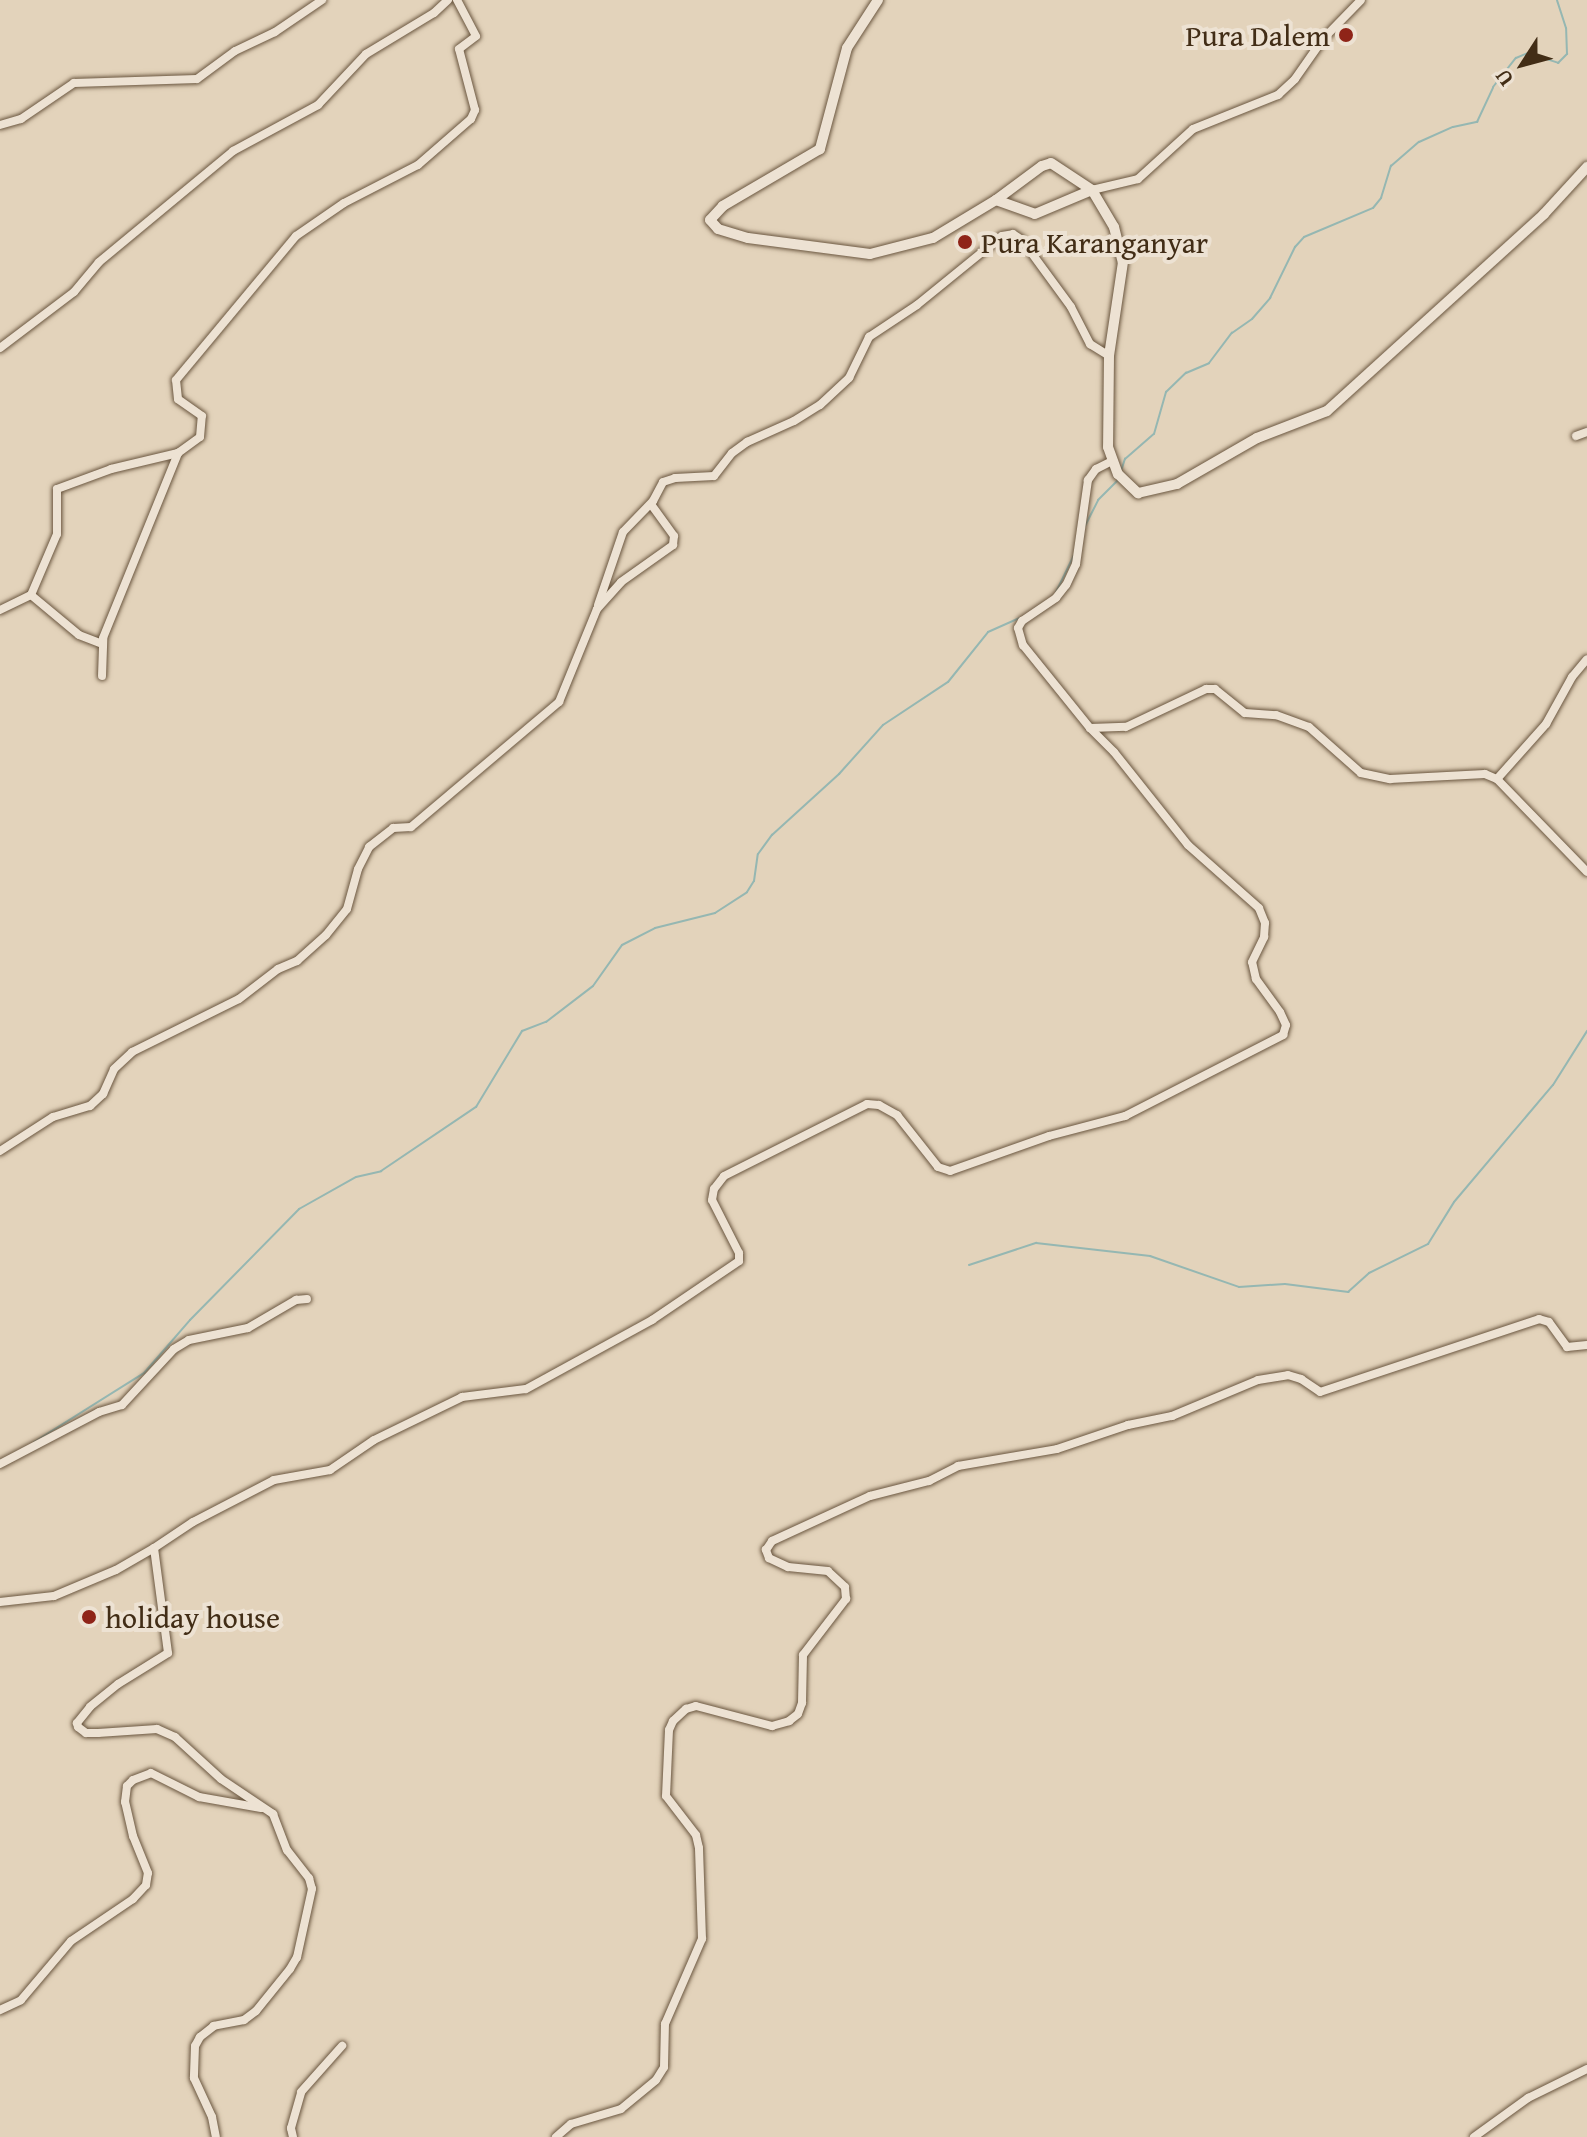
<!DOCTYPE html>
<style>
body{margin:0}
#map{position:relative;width:1587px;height:2137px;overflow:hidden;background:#e3d3bb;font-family:"Gentium Book Plus",serif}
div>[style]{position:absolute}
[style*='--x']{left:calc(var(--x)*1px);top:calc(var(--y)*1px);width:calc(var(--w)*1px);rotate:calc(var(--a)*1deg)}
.stream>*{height:2px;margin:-1px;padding:0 1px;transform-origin:1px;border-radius:1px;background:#95b7b2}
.roads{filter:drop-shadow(0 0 2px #6a563f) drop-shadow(0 0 2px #6a563f)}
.minor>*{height:8px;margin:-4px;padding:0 4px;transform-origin:4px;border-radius:4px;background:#ede2d3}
.tertiary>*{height:10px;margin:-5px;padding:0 5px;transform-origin:5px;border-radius:5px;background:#ede2d3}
.dots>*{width:22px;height:22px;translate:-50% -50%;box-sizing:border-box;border:4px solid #ede2d3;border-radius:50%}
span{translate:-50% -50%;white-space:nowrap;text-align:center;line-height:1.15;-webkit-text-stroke:8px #ede2d3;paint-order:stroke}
.poi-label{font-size:30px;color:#422d16}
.right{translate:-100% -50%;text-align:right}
.left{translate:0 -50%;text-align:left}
.north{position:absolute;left:1483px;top:24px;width:80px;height:80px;-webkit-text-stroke:6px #ede2d3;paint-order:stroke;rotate:234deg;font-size:22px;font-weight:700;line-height:32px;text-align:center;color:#422d16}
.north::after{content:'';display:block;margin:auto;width:28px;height:36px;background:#422d16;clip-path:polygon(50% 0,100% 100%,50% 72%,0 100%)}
</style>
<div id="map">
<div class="stream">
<i style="--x:1121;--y:471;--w:13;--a:-72"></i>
<i style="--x:1125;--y:459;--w:38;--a:-41"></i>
<i style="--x:1154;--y:434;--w:44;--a:-74.1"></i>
<i style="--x:1166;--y:392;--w:28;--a:-44"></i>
<i style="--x:1186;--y:373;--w:25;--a:-23"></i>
<i style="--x:1209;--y:363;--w:38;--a:-53"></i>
<i style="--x:1232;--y:333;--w:24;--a:-35"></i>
<i style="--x:1252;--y:319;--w:28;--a:-49"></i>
<i style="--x:1270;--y:298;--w:57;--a:-63.9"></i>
<i style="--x:1295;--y:247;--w:13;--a:-48"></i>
<i style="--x:1304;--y:237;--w:75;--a:-22.8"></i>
<i style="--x:1373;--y:208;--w:13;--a:-51"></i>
<i style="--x:1381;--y:198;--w:34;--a:-73"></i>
<i style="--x:1391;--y:166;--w:37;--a:-41"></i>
<i style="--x:1419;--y:142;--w:37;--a:-24"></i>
<i style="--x:1453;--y:127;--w:25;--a:-12"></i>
<i style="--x:1477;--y:122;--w:38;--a:-65"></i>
<i style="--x:1493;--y:87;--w:37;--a:-52"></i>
<i style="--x:1516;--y:58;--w:13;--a:-23"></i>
<i style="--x:1528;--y:53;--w:32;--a:18"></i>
<i style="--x:1558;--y:63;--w:13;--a:-45"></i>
<i style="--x:1567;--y:54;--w:26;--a:-92"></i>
<i style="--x:1566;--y:28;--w:29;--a:-108"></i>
<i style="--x:1085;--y:526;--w:29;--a:-63"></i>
<i style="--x:1098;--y:500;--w:28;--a:-45"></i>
<i style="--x:1056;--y:592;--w:41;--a:-64.1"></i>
<i style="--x:969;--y:1265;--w:71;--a:-18.2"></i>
<i style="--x:1036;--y:1243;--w:115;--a:6.5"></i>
<i style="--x:1150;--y:1256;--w:94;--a:19.2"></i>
<i style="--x:1239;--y:1287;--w:46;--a:-3.7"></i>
<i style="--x:1285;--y:1284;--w:64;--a:7.2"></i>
<i style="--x:1348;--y:1292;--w:28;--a:-42"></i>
<i style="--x:1369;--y:1273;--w:66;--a:-26.2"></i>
<i style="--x:1428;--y:1244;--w:49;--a:-58.2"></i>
<i style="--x:1454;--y:1202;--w:153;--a:-49.8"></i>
<i style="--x:1553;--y:1085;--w:64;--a:-57.8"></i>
<i style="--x:34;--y:1442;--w:130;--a:-32.1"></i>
<i style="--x:144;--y:1373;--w:70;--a:-49"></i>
<i style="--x:190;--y:1320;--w:156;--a:-45.5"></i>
<i style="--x:299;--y:1209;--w:65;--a:-29.3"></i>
<i style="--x:356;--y:1177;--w:26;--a:-13"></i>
<i style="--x:381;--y:1171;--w:115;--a:-34"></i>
<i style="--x:476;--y:1107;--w:89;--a:-58.8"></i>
<i style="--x:522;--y:1031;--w:26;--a:-21"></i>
<i style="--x:546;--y:1022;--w:59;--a:-37.5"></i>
<i style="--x:593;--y:986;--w:50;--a:-54.7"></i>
<i style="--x:622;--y:945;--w:37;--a:-27"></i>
<i style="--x:655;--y:928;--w:62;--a:-14"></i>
<i style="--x:715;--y:913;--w:38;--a:-33"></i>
<i style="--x:747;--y:892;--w:13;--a:-58"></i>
<i style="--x:754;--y:881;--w:27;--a:-82"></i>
<i style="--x:758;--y:854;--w:24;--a:-54"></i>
<i style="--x:772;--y:835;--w:91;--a:-42.3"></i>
<i style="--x:839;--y:774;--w:66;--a:-48.1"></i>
<i style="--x:883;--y:725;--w:78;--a:-33.5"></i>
<i style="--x:948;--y:682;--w:64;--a:-51.3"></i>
<i style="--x:988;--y:632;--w:34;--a:-24"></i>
</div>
<div class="roads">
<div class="minor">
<i style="--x:0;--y:125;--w:22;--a:-16"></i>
<i style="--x:21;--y:119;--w:64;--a:-34.2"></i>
<i style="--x:74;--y:83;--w:123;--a:-1.9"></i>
<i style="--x:197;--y:79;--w:47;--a:-36.4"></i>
<i style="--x:235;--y:51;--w:44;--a:-25.4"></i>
<i style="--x:275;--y:32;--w:57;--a:-34.2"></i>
<i style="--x:1092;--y:190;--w:47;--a:-13.4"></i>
<i style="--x:1138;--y:179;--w:74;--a:-42.3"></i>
<i style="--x:1193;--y:129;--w:92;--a:-21.8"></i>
<i style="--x:1278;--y:95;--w:23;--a:-43"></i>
<i style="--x:1295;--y:79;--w:49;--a:-55"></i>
<i style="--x:1323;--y:39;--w:54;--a:-45.7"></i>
<i style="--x:0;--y:348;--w:93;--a:-37.1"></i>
<i style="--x:74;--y:292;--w:39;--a:-50"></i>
<i style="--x:99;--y:262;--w:174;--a:-39.6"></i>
<i style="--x:233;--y:151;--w:97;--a:-28.4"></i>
<i style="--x:318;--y:105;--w:70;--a:-46.7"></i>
<i style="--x:366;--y:54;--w:79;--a:-31.1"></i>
<i style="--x:434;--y:13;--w:19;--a:-43"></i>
<i style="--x:1576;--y:436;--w:12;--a:-20"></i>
<i style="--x:1112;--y:461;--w:18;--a:153"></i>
<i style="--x:1096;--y:469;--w:14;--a:126"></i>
<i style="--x:1088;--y:480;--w:85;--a:98.1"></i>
<i style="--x:1076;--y:564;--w:23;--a:115"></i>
<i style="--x:1066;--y:585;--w:16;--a:128"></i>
<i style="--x:1056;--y:598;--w:41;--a:145.9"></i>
<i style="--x:1022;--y:621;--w:8;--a:120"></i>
<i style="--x:1018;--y:628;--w:18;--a:74"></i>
<i style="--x:1023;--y:645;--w:107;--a:51.1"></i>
<i style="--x:1090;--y:728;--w:36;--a:-2"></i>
<i style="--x:1126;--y:727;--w:89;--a:-25.4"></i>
<i style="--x:1206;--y:689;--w:9;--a:0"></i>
<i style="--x:1215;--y:689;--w:38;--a:39"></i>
<i style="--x:1245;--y:713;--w:31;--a:4"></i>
<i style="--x:1276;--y:715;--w:35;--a:20"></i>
<i style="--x:1309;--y:727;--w:69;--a:41.5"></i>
<i style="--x:1361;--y:773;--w:30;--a:12"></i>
<i style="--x:1390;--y:779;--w:95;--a:-3"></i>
<i style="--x:1485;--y:774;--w:13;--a:23"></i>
<i style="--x:1497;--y:779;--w:129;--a:45.9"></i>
<i style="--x:31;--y:595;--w:62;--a:39.8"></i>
<i style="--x:79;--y:635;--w:25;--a:21"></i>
<i style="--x:598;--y:605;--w:77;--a:-71.1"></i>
<i style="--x:623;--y:532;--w:43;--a:-45.9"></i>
<i style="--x:653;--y:501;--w:21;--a:-62"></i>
<i style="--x:663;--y:482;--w:13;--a:-18"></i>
<i style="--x:675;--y:478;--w:39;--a:-3"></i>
<i style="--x:714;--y:476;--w:29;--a:-52"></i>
<i style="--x:732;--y:453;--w:19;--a:-36"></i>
<i style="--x:747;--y:442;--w:51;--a:-24.1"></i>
<i style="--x:794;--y:421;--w:31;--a:-32"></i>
<i style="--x:820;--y:405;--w:40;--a:-43"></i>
<i style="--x:849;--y:378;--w:46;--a:-64"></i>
<i style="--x:869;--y:337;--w:58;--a:-33.7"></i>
<i style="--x:917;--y:305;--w:109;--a:-39.1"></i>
<i style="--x:1002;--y:236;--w:11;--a:-10"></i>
<i style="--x:1013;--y:234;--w:11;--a:34"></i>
<i style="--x:1022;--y:240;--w:83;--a:53.8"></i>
<i style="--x:1071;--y:307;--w:42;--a:62.8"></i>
<i style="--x:1090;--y:344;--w:22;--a:32"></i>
<i style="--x:0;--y:610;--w:34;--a:-26"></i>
<i style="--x:31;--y:595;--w:66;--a:-66.9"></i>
<i style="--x:57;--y:534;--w:45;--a:-90"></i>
<i style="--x:57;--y:489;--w:58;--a:-20.3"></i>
<i style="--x:111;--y:469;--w:69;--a:-13.4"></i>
<i style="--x:178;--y:453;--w:27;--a:-36"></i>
<i style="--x:200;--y:437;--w:21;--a:-85"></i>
<i style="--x:202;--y:416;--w:29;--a:-145"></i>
<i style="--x:178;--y:399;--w:19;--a:-96"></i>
<i style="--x:176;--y:380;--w:187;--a:-50.2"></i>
<i style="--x:296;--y:236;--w:58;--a:-34.5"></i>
<i style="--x:344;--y:203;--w:83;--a:-27.2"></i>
<i style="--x:418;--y:165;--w:70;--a:-41"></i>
<i style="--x:471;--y:119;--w:10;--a:-66"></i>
<i style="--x:475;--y:110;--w:63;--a:-104.7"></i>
<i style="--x:459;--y:49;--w:21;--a:-37"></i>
<i style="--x:476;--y:36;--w:41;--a:-117.8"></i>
<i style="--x:102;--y:676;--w:38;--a:-88"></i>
<i style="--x:103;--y:638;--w:200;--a:-67.9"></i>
<i style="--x:1497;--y:779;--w:74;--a:-48.3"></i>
<i style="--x:1546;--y:724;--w:54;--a:-61"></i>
<i style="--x:1572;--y:677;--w:23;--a:-50"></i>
<i style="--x:0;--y:1151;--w:63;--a:-32.7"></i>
<i style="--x:53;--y:1117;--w:39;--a:-17"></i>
<i style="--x:90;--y:1106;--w:18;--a:-43"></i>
<i style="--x:103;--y:1094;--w:27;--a:-66"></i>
<i style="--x:114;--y:1069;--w:25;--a:-43"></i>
<i style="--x:132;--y:1052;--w:119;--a:-26.4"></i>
<i style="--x:239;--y:999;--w:49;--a:-37.6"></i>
<i style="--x:278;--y:969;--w:21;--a:-23"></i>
<i style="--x:297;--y:961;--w:39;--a:-42"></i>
<i style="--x:326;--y:935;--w:33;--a:-51"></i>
<i style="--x:347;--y:909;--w:41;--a:-74.6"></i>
<i style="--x:358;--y:869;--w:25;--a:-63"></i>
<i style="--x:369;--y:847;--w:31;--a:-38"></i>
<i style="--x:393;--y:828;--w:18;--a:-3"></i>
<i style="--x:411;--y:827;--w:194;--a:-40.2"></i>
<i style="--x:559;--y:702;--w:100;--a:-67.8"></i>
<i style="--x:597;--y:609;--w:36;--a:-48"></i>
<i style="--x:621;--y:582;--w:64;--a:-35.4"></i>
<i style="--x:673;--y:545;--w:9;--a:-84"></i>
<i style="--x:674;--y:536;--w:39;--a:-126"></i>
<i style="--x:0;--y:1464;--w:112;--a:-27.7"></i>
<i style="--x:99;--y:1412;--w:24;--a:-17"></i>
<i style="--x:122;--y:1405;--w:76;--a:-47.1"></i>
<i style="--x:174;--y:1349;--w:17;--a:-31"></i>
<i style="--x:189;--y:1340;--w:60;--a:-11.5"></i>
<i style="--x:248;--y:1328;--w:56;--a:-30.3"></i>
<i style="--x:296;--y:1300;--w:11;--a:-5"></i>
<i style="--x:154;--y:1548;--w:47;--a:-33.7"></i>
<i style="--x:193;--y:1522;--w:91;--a:-27.4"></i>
<i style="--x:274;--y:1480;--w:57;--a:-10.1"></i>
<i style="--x:330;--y:1470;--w:53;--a:-34.3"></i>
<i style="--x:374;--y:1440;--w:98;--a:-26"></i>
<i style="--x:462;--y:1397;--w:64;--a:-7.1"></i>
<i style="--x:526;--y:1389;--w:144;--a:-28.7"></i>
<i style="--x:652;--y:1320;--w:105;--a:-34.1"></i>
<i style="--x:739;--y:1261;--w:8;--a:-90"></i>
<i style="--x:739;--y:1253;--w:59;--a:-117"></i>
<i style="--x:712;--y:1200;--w:11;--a:-80"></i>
<i style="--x:714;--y:1189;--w:16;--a:-52"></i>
<i style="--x:724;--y:1176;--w:160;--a:-26.7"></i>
<i style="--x:867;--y:1104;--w:12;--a:5"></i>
<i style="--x:879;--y:1105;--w:21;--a:29"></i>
<i style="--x:897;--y:1115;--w:66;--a:51.7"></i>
<i style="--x:938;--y:1167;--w:13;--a:18"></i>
<i style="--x:950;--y:1171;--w:105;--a:-19.5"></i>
<i style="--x:1049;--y:1136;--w:79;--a:-14.7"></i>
<i style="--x:1125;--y:1116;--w:178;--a:-27.1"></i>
<i style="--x:1283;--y:1035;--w:10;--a:-73"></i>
<i style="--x:1286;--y:1025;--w:14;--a:-115"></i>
<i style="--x:1280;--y:1012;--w:41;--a:-126"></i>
<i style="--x:1256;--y:979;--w:17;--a:-103"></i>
<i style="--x:1252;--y:962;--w:28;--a:-64"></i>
<i style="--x:1264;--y:937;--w:14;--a:-86"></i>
<i style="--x:1265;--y:923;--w:16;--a:-112"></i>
<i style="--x:1259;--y:908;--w:95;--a:-138.4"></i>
<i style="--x:1188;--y:845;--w:119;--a:-128.5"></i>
<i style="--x:1114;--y:752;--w:34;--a:-135"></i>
<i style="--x:0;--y:1602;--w:54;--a:-6.3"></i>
<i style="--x:54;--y:1596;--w:67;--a:-22.8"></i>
<i style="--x:116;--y:1570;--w:44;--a:-30.1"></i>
<i style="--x:154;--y:1548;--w:106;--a:82.4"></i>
<i style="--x:168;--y:1653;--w:59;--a:148.2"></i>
<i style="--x:118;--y:1684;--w:36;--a:141"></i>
<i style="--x:90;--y:1707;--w:21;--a:129"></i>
<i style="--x:77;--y:1723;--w:4;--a:76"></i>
<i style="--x:78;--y:1727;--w:10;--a:37"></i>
<i style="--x:86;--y:1733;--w:12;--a:0"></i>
<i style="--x:98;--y:1733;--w:59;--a:-3.9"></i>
<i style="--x:157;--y:1729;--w:20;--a:24"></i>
<i style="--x:175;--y:1737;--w:62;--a:42.4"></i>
<i style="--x:221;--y:1779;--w:63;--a:33.9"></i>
<i style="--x:273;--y:1814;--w:39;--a:69"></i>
<i style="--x:287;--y:1850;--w:36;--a:52"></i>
<i style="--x:309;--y:1878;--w:11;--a:75"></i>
<i style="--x:312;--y:1889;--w:70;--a:102.4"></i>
<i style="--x:297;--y:1957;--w:14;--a:120"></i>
<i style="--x:290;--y:1969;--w:54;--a:129"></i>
<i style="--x:256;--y:2011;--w:15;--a:143"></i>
<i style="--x:244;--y:2020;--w:31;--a:169"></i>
<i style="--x:214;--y:2026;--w:18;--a:142"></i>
<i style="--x:200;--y:2037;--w:10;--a:119"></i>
<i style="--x:195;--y:2046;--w:32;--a:92"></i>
<i style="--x:194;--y:2078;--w:43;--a:65.2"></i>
<i style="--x:212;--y:2117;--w:20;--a:79"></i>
<i style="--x:0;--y:2010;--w:23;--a:-25"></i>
<i style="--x:21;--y:2000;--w:77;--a:-49.7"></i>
<i style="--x:71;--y:1941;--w:75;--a:-34.1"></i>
<i style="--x:133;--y:1899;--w:19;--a:-47"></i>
<i style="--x:146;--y:1885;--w:12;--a:-81"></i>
<i style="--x:148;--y:1873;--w:40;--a:-112"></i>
<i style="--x:133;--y:1836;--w:35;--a:-103"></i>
<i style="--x:125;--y:1802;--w:16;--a:-83"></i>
<i style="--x:127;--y:1786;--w:8;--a:-45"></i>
<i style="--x:133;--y:1780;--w:19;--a:-21"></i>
<i style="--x:151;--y:1773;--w:54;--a:26.6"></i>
<i style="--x:199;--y:1797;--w:63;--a:10.1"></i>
<i style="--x:293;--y:2137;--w:9;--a:-103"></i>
<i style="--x:291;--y:2128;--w:37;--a:-74"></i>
<i style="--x:301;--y:2092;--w:62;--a:-48.3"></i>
<i style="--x:556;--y:2137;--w:20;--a:-41"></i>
<i style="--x:571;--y:2124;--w:52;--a:-16.7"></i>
<i style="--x:621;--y:2109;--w:45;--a:-39.6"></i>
<i style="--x:656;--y:2080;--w:15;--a:-58"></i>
<i style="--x:664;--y:2067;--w:43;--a:-88.7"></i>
<i style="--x:665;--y:2024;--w:93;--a:-66.5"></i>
<i style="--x:702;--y:1939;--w:91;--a:-91.9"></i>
<i style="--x:699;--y:1848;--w:13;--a:-103"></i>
<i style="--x:696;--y:1835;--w:49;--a:-127.6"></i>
<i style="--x:666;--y:1796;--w:66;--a:-87.4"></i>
<i style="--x:669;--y:1730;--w:10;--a:-66"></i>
<i style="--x:673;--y:1721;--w:18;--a:-43"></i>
<i style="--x:686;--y:1709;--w:10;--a:-17"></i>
<i style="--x:696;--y:1706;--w:79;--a:14.7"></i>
<i style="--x:772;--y:1726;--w:18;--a:-16"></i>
<i style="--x:789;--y:1721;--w:11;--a:-38"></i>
<i style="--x:798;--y:1714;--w:12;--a:-70"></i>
<i style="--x:802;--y:1703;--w:48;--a:-88.8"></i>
<i style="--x:803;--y:1655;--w:71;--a:-52.5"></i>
<i style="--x:846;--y:1599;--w:12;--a:-95"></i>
<i style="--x:845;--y:1587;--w:23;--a:-137"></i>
<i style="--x:828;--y:1571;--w:40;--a:-174.3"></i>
<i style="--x:788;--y:1567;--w:21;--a:-155"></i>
<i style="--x:769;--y:1558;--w:9;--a:-111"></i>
<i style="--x:766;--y:1550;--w:11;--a:-56"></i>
<i style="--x:772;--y:1541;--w:108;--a:-24.7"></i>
<i style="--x:870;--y:1496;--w:61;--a:-14.3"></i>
<i style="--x:929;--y:1481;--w:33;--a:-27"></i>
<i style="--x:958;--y:1466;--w:100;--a:-9.7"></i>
<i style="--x:1057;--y:1449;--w:75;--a:-18.7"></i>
<i style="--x:1128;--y:1425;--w:45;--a:-11.6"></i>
<i style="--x:1172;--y:1416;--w:93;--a:-22.7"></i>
<i style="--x:1258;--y:1380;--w:30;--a:-9"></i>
<i style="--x:1288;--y:1375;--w:14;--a:17"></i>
<i style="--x:1301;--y:1379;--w:23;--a:34"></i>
<i style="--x:1320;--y:1392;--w:231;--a:-18.4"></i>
<i style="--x:1539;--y:1319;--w:10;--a:17"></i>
<i style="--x:1549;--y:1322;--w:31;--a:54"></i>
<i style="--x:1567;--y:1347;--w:20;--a:-6"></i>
<i style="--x:1474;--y:2137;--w:67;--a:-35.8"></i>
<i style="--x:1528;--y:2098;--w:66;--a:-26.2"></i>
</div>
<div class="tertiary">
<i style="--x:878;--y:0;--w:57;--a:122.9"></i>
<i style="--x:847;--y:48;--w:105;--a:105"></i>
<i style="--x:820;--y:149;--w:113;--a:149.6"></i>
<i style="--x:723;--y:206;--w:19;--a:133"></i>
<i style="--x:710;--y:220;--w:12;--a:48"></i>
<i style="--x:718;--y:229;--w:31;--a:17"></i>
<i style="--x:748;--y:238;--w:123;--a:7.5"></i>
<i style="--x:870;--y:254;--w:65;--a:-14.3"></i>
<i style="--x:933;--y:238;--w:74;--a:-31.1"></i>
<i style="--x:996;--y:200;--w:41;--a:19.7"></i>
<i style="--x:1035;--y:214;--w:62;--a:-22.8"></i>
<i style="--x:1092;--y:190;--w:43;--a:59.3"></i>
<i style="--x:1114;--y:227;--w:36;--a:76"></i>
<i style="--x:1123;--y:262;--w:95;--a:98.5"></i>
<i style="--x:1109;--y:356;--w:91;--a:90.6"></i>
<i style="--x:1108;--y:447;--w:29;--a:70"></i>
<i style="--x:1118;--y:474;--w:28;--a:44"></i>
<i style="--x:1138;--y:493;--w:40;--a:-13"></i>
<i style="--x:1177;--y:484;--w:92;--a:-29.9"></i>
<i style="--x:1257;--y:438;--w:75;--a:-21.1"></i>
<i style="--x:1327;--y:411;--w:293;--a:-42.2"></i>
<i style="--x:1544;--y:214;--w:64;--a:-47.5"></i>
<i style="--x:996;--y:200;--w:57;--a:-36.5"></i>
<i style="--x:1042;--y:166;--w:9;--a:-18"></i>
<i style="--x:1051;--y:163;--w:49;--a:33.4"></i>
</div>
</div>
<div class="dots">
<i style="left:1346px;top:35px;background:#8f2418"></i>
<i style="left:965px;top:242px;background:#8f2418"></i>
<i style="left:89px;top:1617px;background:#8f2418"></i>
</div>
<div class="poi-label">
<span class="right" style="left:1330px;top:35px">Pura Dalem</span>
<span class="left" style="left:981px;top:242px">Pura Karanganyar</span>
<span class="left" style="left:105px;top:1617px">holiday house</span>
</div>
<div class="north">U</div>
</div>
